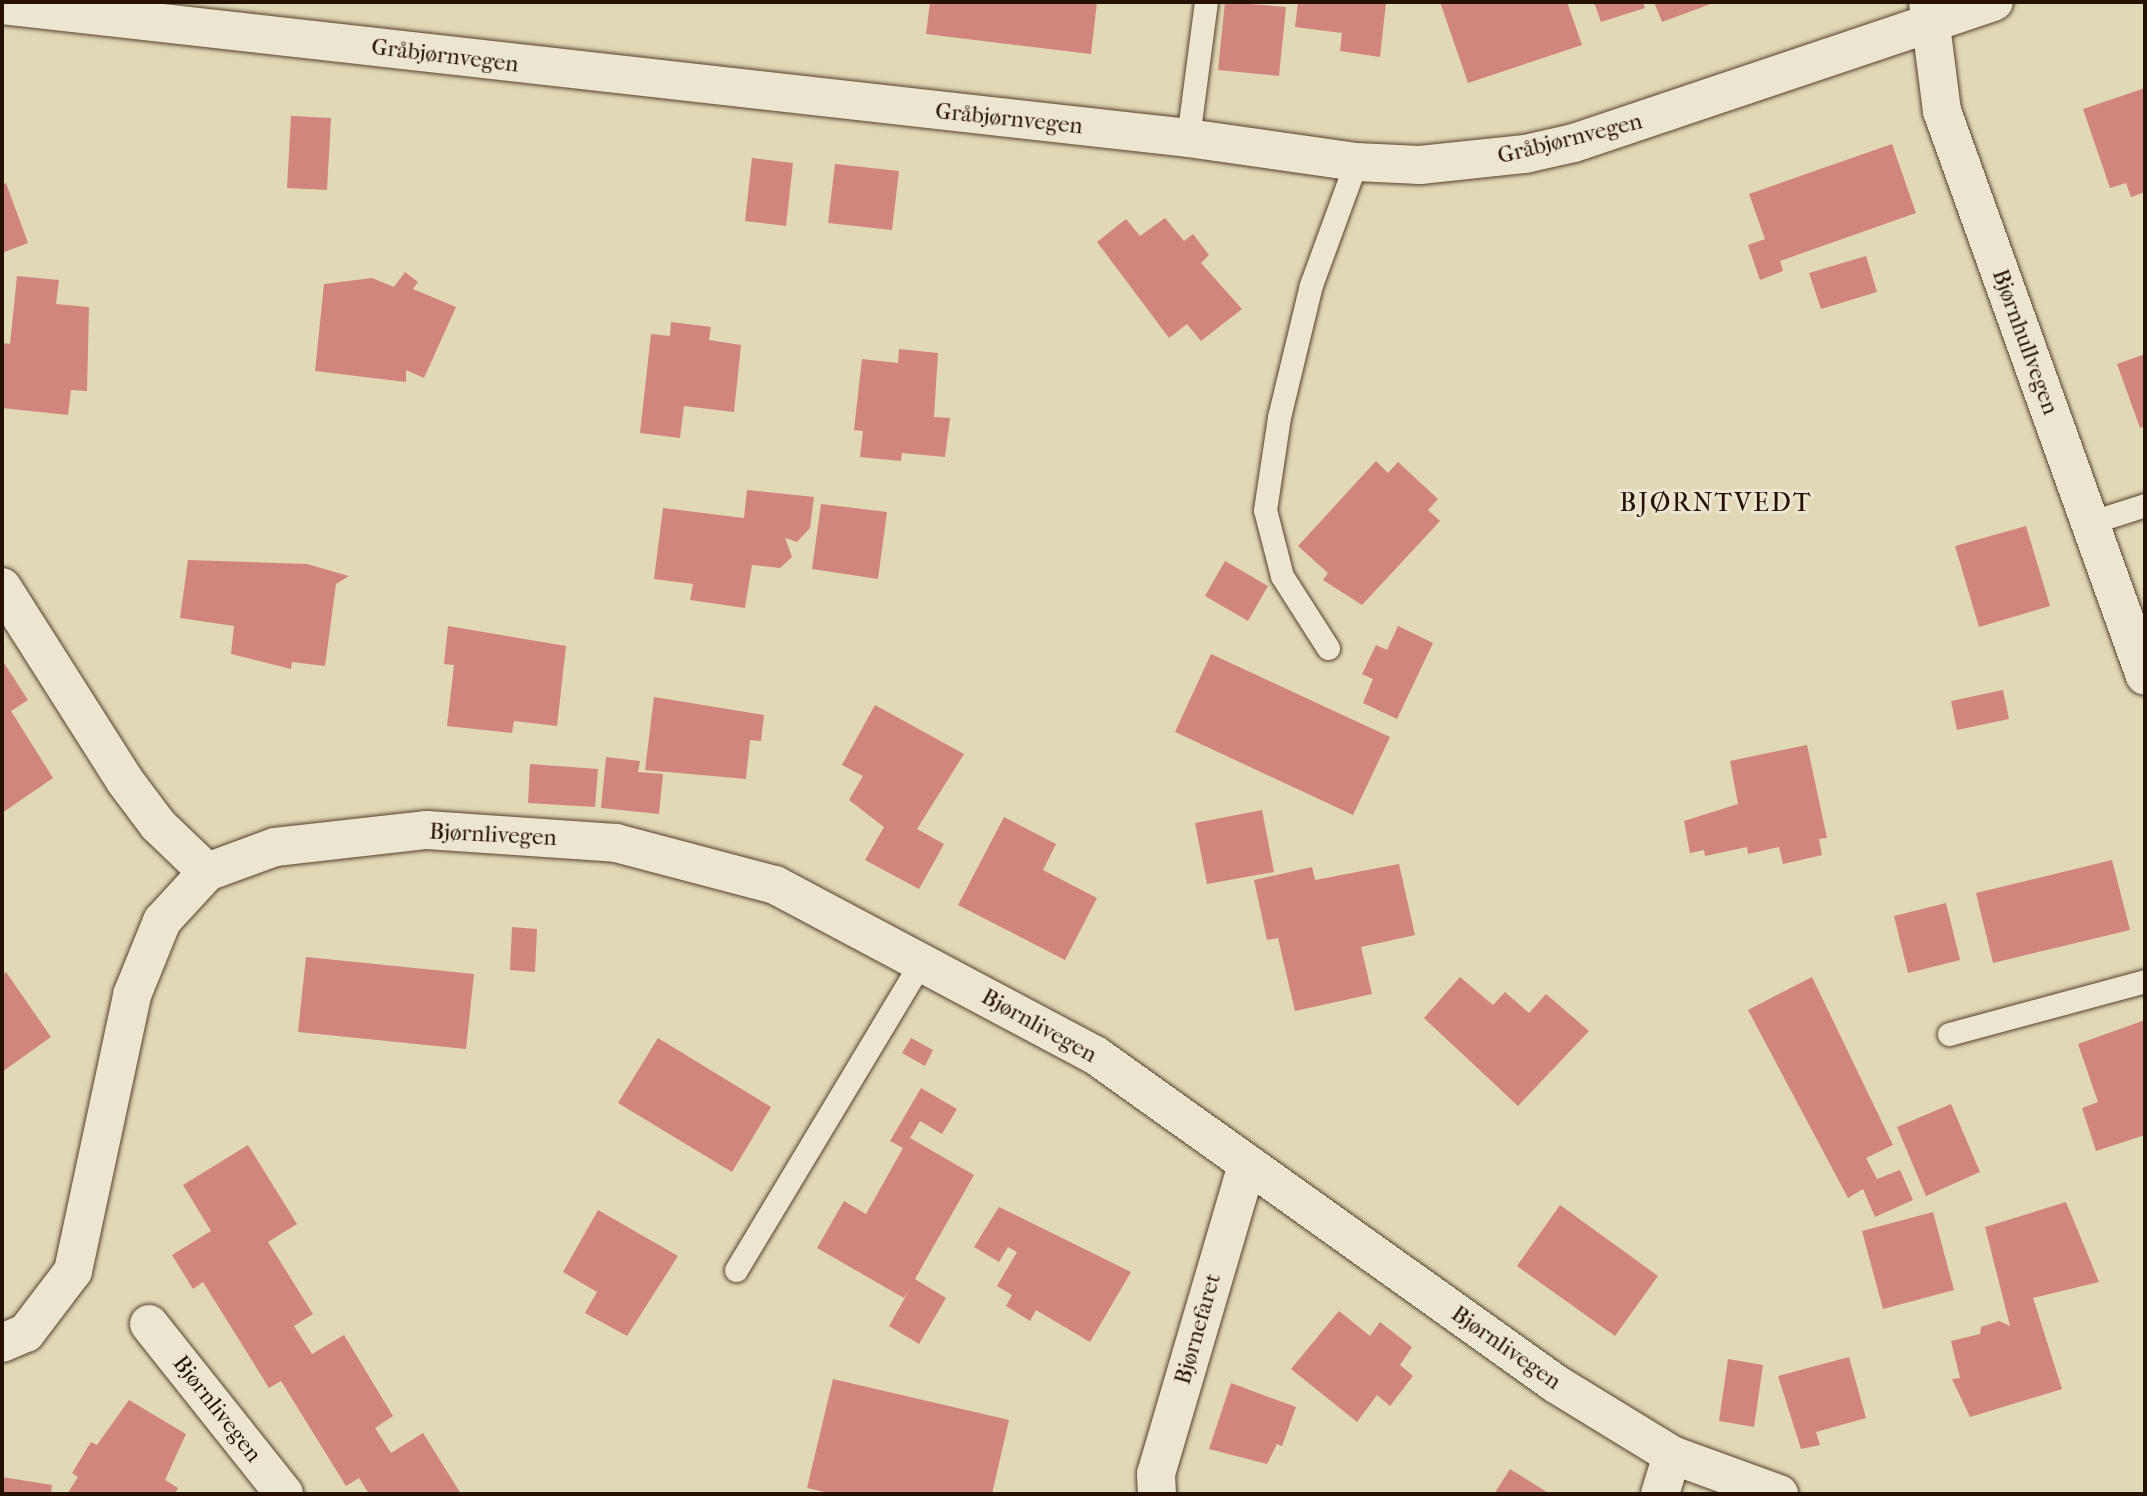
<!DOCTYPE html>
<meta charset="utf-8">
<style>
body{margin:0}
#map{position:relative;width:2147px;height:1496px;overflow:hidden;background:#e1d8b6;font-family:"IM FELL French Canon",serif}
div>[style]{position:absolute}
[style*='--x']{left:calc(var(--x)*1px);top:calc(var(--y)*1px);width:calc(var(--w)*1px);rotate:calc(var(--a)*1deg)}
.building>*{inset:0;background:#d1867d}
.roads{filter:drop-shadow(0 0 2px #55422e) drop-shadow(0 0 2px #55422e)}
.service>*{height:23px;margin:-11.5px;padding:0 11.5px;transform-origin:11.5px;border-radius:11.5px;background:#ece6d0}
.minor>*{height:38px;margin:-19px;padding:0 19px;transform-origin:19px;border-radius:19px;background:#ece6d0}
span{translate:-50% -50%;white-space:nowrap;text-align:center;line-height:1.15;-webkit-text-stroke:6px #ece6d0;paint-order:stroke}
.street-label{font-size:23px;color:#261000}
.quarter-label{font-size:26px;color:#261000;letter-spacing:2px}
.frame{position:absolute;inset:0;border:4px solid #261000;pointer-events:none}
</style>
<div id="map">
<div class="building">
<i style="clip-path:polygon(930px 2px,1097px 2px,1091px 54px,926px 34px)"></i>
<i style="clip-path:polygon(1225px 2px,1286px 7px,1279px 76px,1218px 70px)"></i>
<i style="clip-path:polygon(1298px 2px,1386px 3px,1380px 57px,1340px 51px,1342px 33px,1295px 27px)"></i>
<i style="clip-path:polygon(1440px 2px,1567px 2px,1582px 45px,1468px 83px)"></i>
<i style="clip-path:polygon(1594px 2px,1643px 2px,1645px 8px,1601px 22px)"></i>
<i style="clip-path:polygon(1654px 2px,1716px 2px,1662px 22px)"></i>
<i style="clip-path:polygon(2145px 88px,2145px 192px,2131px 197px,2126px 183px,2110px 188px,2083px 109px)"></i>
<i style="clip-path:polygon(291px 116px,331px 118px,327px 190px,287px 188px)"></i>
<i style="clip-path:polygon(1892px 144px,1916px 213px,1780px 261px,1783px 271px,1760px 280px,1748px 245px,1765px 239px,1749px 194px)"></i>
<i style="clip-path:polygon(752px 158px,793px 163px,786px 226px,745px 221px)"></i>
<i style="clip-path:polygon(835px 164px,899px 171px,892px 230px,828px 223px)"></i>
<i style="clip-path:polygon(6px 183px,28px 243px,2px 253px,2px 185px)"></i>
<i style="clip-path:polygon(1165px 218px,1184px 241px,1193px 234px,1209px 255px,1201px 263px,1242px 309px,1201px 341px,1187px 324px,1169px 338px,1097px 242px,1126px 219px,1140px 236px)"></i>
<i style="clip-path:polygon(1866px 256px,1877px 292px,1821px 309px,1809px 273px)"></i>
<i style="clip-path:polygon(405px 272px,418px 282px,413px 289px,456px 307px,424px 378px,406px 370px,406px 382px,315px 371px,324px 284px,372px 278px,394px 287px)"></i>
<i style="clip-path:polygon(17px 276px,59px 280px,56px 304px,89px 307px,87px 391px,71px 390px,68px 415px,2px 408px,2px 343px,10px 344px)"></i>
<i style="clip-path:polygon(671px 322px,711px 327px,709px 340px,741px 345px,734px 412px,684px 406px,680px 438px,640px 433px,651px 334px,670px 336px)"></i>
<i style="clip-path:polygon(899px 349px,938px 353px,934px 417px,950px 418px,945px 457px,902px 453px,901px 461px,860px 457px,863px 431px,854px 430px,862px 359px,898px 363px)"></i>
<i style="clip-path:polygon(2145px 354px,2145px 426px,2140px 428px,2117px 364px)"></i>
<i style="clip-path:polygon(1376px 461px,1388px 473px,1398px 462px,1438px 499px,1428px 510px,1440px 521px,1362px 605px,1323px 580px,1328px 573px,1298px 546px)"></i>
<i style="clip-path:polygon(747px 490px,814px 497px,810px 528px,797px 542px,785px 538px,792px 557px,780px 568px,752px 565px,745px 608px,690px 600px,693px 584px,654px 579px,663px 508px,744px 518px)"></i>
<i style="clip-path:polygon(821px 504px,887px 512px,878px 579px,812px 569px)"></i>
<i style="clip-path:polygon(2026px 526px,2050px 606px,1979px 627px,1955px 546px)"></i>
<i style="clip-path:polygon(188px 560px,307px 564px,349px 576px,336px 584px,325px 666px,292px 662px,291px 669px,231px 654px,234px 626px,180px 618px)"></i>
<i style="clip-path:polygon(1225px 561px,1268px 586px,1248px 621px,1205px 596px)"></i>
<i style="clip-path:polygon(448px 626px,566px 646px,557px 726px,514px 721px,512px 733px,447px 726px,454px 665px,444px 664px)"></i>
<i style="clip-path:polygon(1398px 626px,1433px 643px,1397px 719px,1363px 703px,1373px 679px,1362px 674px,1376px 645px,1387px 650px)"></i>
<i style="clip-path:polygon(1211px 654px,1390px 737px,1353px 815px,1175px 732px)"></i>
<i style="clip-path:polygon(4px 663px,28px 700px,11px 711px,53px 778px,2px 813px)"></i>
<i style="clip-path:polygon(2003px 690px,2009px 719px,1957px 730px,1951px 701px)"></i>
<i style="clip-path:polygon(654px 697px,764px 715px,761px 741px,750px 740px,746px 779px,645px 770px)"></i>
<i style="clip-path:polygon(875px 705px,964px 754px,917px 829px,944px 844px,919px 889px,865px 860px,884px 827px,849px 800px,863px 776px,842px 765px)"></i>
<i style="clip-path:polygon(1807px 745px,1827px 838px,1819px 839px,1822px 855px,1783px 864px,1779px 847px,1748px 854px,1747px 847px,1705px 856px,1704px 850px,1690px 853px,1684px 821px,1738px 804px,1730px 761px)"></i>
<i style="clip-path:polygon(606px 757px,640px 761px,638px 772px,663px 774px,659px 814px,601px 808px)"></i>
<i style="clip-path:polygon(530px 764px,598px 769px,595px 807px,528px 803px)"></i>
<i style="clip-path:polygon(1262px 810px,1274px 872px,1207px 884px,1195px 823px)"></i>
<i style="clip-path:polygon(1004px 817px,1056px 844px,1043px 870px,1097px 898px,1065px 960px,958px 905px)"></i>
<i style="clip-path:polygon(2112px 860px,2130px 930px,1993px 963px,1976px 893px)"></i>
<i style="clip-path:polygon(1399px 864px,1415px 935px,1361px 947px,1372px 994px,1295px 1011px,1278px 938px,1267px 940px,1254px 880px,1312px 867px,1315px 880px)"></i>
<i style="clip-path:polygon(1946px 903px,1960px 960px,1908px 973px,1894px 916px)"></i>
<i style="clip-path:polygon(512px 927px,537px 929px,535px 972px,510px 970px)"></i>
<i style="clip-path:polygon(306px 957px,474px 974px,466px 1049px,298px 1032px)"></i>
<i style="clip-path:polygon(6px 972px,51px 1037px,2px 1072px,2px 975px)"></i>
<i style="clip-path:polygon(1460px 977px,1493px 1005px,1505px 992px,1529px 1013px,1546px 994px,1589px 1031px,1518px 1106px,1424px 1018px)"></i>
<i style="clip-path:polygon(1812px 977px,1893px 1145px,1866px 1158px,1877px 1179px,1900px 1170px,1913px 1200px,1875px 1217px,1863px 1189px,1848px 1198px,1748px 1010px)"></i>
<i style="clip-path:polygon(2145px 1020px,2145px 1135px,2096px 1151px,2082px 1108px,2098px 1102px,2078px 1044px)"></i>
<i style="clip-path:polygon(658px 1038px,771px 1107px,732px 1172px,618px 1103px)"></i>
<i style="clip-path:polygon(911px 1038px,933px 1050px,925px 1066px,902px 1053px)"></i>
<i style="clip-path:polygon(921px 1088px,957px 1109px,942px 1134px,920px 1121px,910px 1138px,974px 1175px,915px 1279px,946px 1298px,919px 1344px,889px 1326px,911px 1287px,904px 1298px,817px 1248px,844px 1201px,866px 1214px,903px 1148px,890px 1141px)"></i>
<i style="clip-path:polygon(1951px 1104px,1980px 1172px,1926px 1196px,1897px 1127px)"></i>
<i style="clip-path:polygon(248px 1145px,297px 1224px,268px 1242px,313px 1314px,294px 1326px,312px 1354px,344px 1335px,393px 1416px,375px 1428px,391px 1453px,423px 1433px,461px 1494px,369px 1494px,359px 1478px,346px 1486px,281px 1381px,269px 1388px,203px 1282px,193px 1289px,172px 1255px,211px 1231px,183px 1185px)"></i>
<i style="clip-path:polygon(2066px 1202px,2099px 1282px,2033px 1298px,2062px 1389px,1970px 1417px,1952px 1379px,1960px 1378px,1951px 1341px,1980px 1334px,1981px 1327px,1999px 1321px,2010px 1326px,1985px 1227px)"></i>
<i style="clip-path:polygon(1560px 1205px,1658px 1276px,1615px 1336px,1517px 1266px)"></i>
<i style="clip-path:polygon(999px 1207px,1131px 1272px,1090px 1342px,1036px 1310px,1030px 1321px,1006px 1306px,1012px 1295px,997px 1286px,1017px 1252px,1008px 1247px,999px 1262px,974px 1247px)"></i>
<i style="clip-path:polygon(598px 1210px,678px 1256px,627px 1336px,585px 1313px,597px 1292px,563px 1272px)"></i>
<i style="clip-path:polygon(1933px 1212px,1954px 1290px,1883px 1309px,1862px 1231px)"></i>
<i style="clip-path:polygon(1339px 1311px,1370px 1336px,1380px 1322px,1412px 1347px,1400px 1365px,1413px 1376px,1390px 1406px,1377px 1395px,1357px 1422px,1291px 1369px)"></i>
<i style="clip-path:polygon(1849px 1357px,1866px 1418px,1816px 1432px,1820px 1445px,1801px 1449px,1778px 1376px)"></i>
<i style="clip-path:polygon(1728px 1359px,1763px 1365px,1754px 1427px,1719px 1421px)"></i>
<i style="clip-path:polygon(833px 1379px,1009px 1420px,992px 1494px,833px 1494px,807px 1488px)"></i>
<i style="clip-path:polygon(1231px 1383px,1296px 1407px,1282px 1446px,1277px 1444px,1267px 1464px,1209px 1449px)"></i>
<i style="clip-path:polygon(129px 1400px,186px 1434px,165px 1480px,178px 1488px,175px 1494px,67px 1494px,78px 1477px,72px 1473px,91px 1442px,97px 1445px)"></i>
<i style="clip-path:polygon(1510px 1469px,1550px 1494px,1494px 1494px)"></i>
<i style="clip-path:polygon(2px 1477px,52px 1485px,51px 1494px,2px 1494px)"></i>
</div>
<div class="roads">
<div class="service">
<i style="--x:1188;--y:138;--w:137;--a:-82.5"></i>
<i style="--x:2089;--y:523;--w:59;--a:-17.8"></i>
<i style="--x:1328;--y:648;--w:85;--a:-122.6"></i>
<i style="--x:1282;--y:576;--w:68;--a:-104.4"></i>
<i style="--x:1265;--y:510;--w:94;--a:-81.4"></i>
<i style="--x:1279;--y:417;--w:136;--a:-76.4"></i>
<i style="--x:1311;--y:285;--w:131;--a:-69.9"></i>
<i style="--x:1949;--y:1034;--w:203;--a:-15.1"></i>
<i style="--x:736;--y:1270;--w:361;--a:-59"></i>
</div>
<div class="minor">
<i style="--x:1928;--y:2;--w:110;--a:82.7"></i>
<i style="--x:1942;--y:111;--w:600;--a:70.24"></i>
<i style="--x:2;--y:5;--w:1193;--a:6.4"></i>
<i style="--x:1188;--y:138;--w:170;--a:8.1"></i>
<i style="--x:1356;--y:162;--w:64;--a:2.7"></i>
<i style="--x:1420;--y:165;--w:106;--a:-6"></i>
<i style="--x:1525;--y:154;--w:50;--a:-12.7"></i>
<i style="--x:1574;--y:143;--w:443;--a:-18.6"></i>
<i style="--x:2;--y:587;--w:230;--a:57.6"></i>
<i style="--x:125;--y:781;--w:55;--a:53.1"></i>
<i style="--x:158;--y:825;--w:68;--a:43.8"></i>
<i style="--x:149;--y:1324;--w:217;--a:51.5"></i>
<i style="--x:2;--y:1343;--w:26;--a:-23"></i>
<i style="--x:26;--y:1333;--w:78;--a:-52.8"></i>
<i style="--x:73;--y:1271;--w:282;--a:-77.9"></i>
<i style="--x:132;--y:995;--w:80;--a:-67.9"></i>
<i style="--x:162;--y:921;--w:67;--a:-47.4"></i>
<i style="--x:207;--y:872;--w:72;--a:-20.2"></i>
<i style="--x:275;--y:847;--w:153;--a:-6.4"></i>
<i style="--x:427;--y:830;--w:189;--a:3.9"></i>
<i style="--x:616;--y:843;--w:164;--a:14.8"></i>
<i style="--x:775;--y:885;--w:362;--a:28"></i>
<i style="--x:1095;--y:1055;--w:566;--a:35.51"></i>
<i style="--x:1556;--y:1384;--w:136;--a:31.5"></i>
<i style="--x:1672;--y:1455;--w:114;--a:20"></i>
<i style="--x:1157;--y:1494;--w:20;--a:-93"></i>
<i style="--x:1156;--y:1474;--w:322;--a:-73.6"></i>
<i style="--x:1660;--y:1494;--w:41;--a:-72.9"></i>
</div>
</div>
<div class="street-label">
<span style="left:445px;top:56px;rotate:7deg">Gråbjørnvegen</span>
<span style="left:1009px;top:119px;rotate:6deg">Gråbjørnvegen</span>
<span style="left:1570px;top:139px;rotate:-14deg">Gråbjørnvegen</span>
<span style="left:2025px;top:342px;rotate:70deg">Bjørnhullvegen</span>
<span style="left:493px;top:835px;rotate:3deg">Bjørnlivegen</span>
<span style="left:1039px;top:1026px;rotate:29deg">Bjørnlivegen</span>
<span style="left:1198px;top:1329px;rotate:-74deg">Bjørnefaret</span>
<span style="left:1506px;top:1348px;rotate:35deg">Bjørnlivegen</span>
<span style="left:217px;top:1409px;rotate:52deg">Bjørnlivegen</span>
</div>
<div class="quarter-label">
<span style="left:1716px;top:503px">BJØRNTVEDT</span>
</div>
<div class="frame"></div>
</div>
